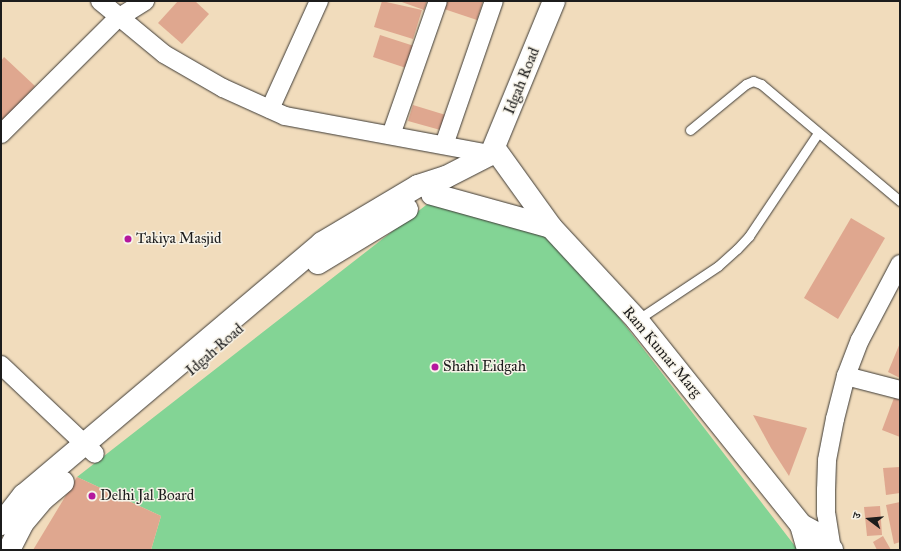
<!DOCTYPE html>
<meta charset="utf-8">
<style>
body{margin:0}
#map{position:relative;width:901px;height:551px;overflow:hidden;background:#f1dcbc;font-family:"IM FELL Great Primer","Noto Serif Devanagari",serif}
div>[style]{position:absolute}
[style*='--x']{left:calc(var(--x)*1px);top:calc(var(--y)*1px);width:calc(var(--w)*1px);rotate:calc(var(--a)*1deg)}
.green>*{inset:0;background:#83d495}
.building>*{inset:0;background:#dfa78f}
.roads{filter:drop-shadow(0 0 1px #3c3934) drop-shadow(0 0 1px #3c3934)}
.service>*{height:9px;margin:-4.5px;padding:0 4.5px;transform-origin:4.5px;border-radius:4.5px;background:#fff}
.minor>*{height:18px;margin:-9px;padding:0 9px;transform-origin:9px;border-radius:9px;background:#fff}
.tertiary>*{height:22px;margin:-11px;padding:0 11px;transform-origin:11px;border-radius:11px;background:#fff}
.dots>*{width:11px;height:11px;translate:-50% -50%;box-sizing:border-box;border:2px solid #f7f3e8;border-radius:50%}
span{translate:-50% -50%;white-space:nowrap;text-align:center;line-height:1.15;-webkit-text-stroke:3px #f7f3e8;paint-order:stroke}
.street-label{font-size:15px;color:#1c1c1c}
.poi-label{font-size:15px;color:#1c1c1c}
.left{translate:0 -50%;text-align:left}
.frame{position:absolute;inset:0;border:2px solid #1c1c1c;pointer-events:none}
.north{position:absolute;left:849px;top:499px;width:40px;height:40px;-webkit-text-stroke:3px #f7f3e8;paint-order:stroke;rotate:286deg;font-size:11px;font-weight:700;line-height:16px;text-align:center;color:#1c1c1c}
.north::after{content:'';display:block;margin:auto;width:14px;height:18px;background:#1c1c1c;clip-path:polygon(50% 0,100% 100%,50% 72%,0 100%)}
</style>
<div id="map">
<div class="green">
<i style="clip-path:polygon(430px 202px,555px 234px,798px 550px,151px 550px,161px 516px,77px 477px)"></i>
</div>
<div class="building">
<i style="clip-path:polygon(178px 1px,195px 1px,209px 14px,182px 44px,158px 23px)"></i>
<i style="clip-path:polygon(382px 1px,422px 10px,413px 39px,374px 27px)"></i>
<i style="clip-path:polygon(399px 1px,427px 1px,424px 10px)"></i>
<i style="clip-path:polygon(446px 1px,483px 1px,477px 20px,444px 9px)"></i>
<i style="clip-path:polygon(380px 35px,414px 46px,406px 68px,373px 57px)"></i>
<i style="clip-path:polygon(4px 57px,35px 86px,1px 123px,1px 61px)"></i>
<i style="clip-path:polygon(413px 105px,449px 116px,444px 131px,408px 121px)"></i>
<i style="clip-path:polygon(851px 218px,885px 238px,838px 319px,804px 298px)"></i>
<i style="clip-path:polygon(900px 343px,900px 378px,888px 372px)"></i>
<i style="clip-path:polygon(894px 398px,900px 400px,900px 437px,882px 430px)"></i>
<i style="clip-path:polygon(753px 415px,807px 428px,789px 476px,771px 448px)"></i>
<i style="clip-path:polygon(900px 467px,900px 493px,886px 495px,883px 468px)"></i>
<i style="clip-path:polygon(77px 477px,161px 516px,151px 550px,33px 550px)"></i>
<i style="clip-path:polygon(900px 502px,900px 542px,894px 544px,886px 505px)"></i>
<i style="clip-path:polygon(880px 506px,882px 535px,867px 536px,864px 507px)"></i>
<i style="clip-path:polygon(883px 536px,891px 550px,877px 550px,873px 542px)"></i>
</div>
<div class="roads">
<div class="service">
<i style="--x:690;--y:130;--w:72;--a:-39.4"></i>
<i style="--x:746;--y:84;--w:8;--a:-23"></i>
<i style="--x:753;--y:81;--w:9;--a:21"></i>
<i style="--x:761;--y:84;--w:182;--a:40.1"></i>
<i style="--x:637;--y:320;--w:97;--a:-33.7"></i>
<i style="--x:718;--y:266;--w:25;--a:-42"></i>
<i style="--x:737;--y:249;--w:18;--a:-47"></i>
<i style="--x:749;--y:236;--w:124;--a:-56.2"></i>
</div>
<div class="minor">
<i style="--x:100;--y:1;--w:83;--a:39.6"></i>
<i style="--x:164;--y:54;--w:68;--a:30"></i>
<i style="--x:223;--y:88;--w:68;--a:24.3"></i>
<i style="--x:285;--y:116;--w:209;--a:10.5"></i>
<i style="--x:270;--y:109;--w:119;--a:-65.6"></i>
<i style="--x:1;--y:134;--w:165;--a:-44.8"></i>
<i style="--x:118;--y:18;--w:32;--a:-32"></i>
<i style="--x:391;--y:135;--w:142;--a:-70.7"></i>
<i style="--x:444;--y:145;--w:152;--a:-70.9"></i>
<i style="--x:1;--y:365;--w:129;--a:43.4"></i>
<i style="--x:846;--y:376;--w:56;--a:14.5"></i>
<i style="--x:832;--y:550;--w:36;--a:-99"></i>
<i style="--x:826;--y:514;--w:24;--a:-90"></i>
<i style="--x:826;--y:490;--w:30;--a:-88"></i>
<i style="--x:827;--y:460;--w:42;--a:-79"></i>
<i style="--x:835;--y:419;--w:44;--a:-75.7"></i>
<i style="--x:846;--y:376;--w:39;--a:-69"></i>
<i style="--x:860;--y:340;--w:86;--a:-62.2"></i>
</div>
<div class="tertiary">
<i style="--x:495;--y:149;--w:96;--a:54.3"></i>
<i style="--x:551;--y:227;--w:127;--a:47.2"></i>
<i style="--x:637;--y:320;--w:263;--a:51.3"></i>
<i style="--x:801;--y:525;--w:21;--a:28"></i>
<i style="--x:820;--y:535;--w:19;--a:51"></i>
<i style="--x:432;--y:194;--w:123;--a:15.5"></i>
<i style="--x:318;--y:263;--w:104;--a:-31.2"></i>
<i style="--x:1;--y:524;--w:37;--a:-52"></i>
<i style="--x:24;--y:495;--w:390;--a:-40.2"></i>
<i style="--x:322;--y:243;--w:112;--a:-30.7"></i>
<i style="--x:418;--y:186;--w:29;--a:-18"></i>
<i style="--x:446;--y:177;--w:51;--a:-27.1"></i>
<i style="--x:491;--y:154;--w:165;--a:-67.6"></i>
<i style="--x:801;--y:525;--w:26;--a:74"></i>
<i style="--x:9;--y:550;--w:29;--a:-63"></i>
<i style="--x:22;--y:524;--w:33;--a:-50"></i>
<i style="--x:43;--y:499;--w:26;--a:-40"></i>
</div>
</div>
<div class="dots">
<i style="left:128px;top:239px;background:#b5179e"></i>
<i style="left:435px;top:367px;background:#b5179e"></i>
<i style="left:92px;top:496px;background:#b5179e"></i>
</div>
<div class="street-label">
<span style="left:522px;top:81px;rotate:-68deg">Idgah Road</span>
<span style="left:215px;top:350px;rotate:-41deg">Idgah Road</span>
<span style="left:662px;top:352px;rotate:50deg">Ram Kumar Marg</span>
</div>
<div class="poi-label">
<span class="left" style="left:136px;top:239px">Takiya Masjid</span>
<span class="left" style="left:443px;top:367px">Shahi Eidgah</span>
<span class="left" style="left:100px;top:496px">Delhi Jal Board</span>
</div>
<div class="frame"></div>
<div class="north">उ</div>
</div>
